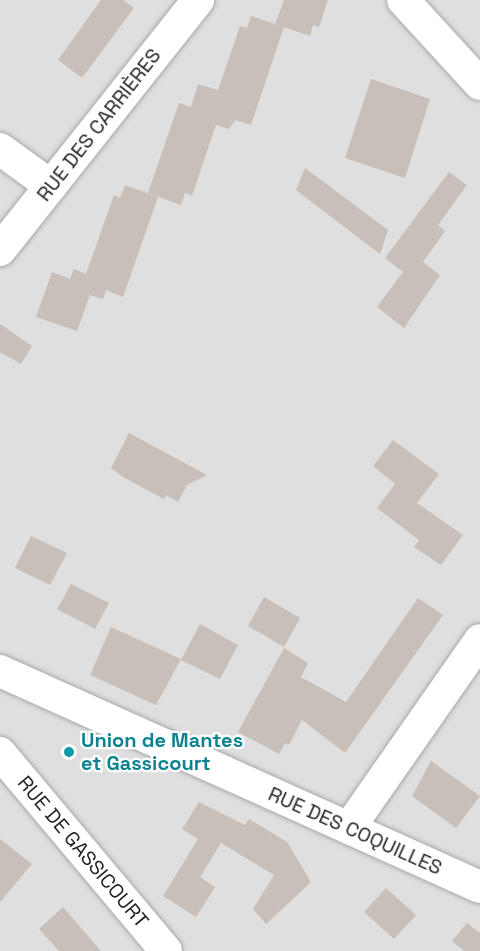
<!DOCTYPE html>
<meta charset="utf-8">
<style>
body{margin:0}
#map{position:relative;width:480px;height:951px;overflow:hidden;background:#f2efe9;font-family:"Space Grotesk",sans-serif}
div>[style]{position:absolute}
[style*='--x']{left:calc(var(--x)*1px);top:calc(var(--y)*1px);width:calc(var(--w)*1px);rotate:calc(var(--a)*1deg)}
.residential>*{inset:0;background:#e0dfdf}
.building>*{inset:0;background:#c7bfb8}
.roads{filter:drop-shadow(0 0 2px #a9a9a9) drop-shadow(0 0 2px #a9a9a9)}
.street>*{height:32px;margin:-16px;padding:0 16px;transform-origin:16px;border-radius:16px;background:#fff}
.dots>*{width:16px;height:16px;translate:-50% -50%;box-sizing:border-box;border:3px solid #fff;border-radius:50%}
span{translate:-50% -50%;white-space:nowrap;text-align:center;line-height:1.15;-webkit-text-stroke:4.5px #fff;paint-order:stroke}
.street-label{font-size:20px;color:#222}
.culture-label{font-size:20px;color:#0d838f;font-weight:700}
.left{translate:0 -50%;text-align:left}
</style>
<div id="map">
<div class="residential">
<i style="clip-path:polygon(0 0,480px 0,480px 951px,0 951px)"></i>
</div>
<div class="building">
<i style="clip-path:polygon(101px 0,123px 0,134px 8px,82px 78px,58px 60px)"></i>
<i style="clip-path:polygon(284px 0,328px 0,319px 27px,313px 25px,310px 36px,275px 24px)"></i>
<i style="clip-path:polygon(251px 16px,284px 27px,251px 125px,235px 120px,229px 129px,216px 125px,192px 196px,185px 193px,181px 205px,148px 193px,179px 103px,191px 107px,198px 84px,218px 90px,240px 26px,247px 28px)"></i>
<i style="clip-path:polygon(371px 79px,430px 99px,405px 178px,345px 158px)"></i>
<i style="clip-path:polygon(305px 168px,388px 230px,380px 254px,296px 190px)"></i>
<i style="clip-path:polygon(449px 172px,467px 185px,438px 225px,445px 231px,423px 262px,440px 275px,404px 328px,377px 307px,403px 272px,385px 258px)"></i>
<i style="clip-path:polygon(125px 185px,158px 197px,123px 297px,106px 290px,103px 299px,90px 295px,77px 331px,36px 317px,52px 272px,70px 279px,74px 269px,86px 274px,114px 195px,120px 198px)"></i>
<i style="clip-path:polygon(0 324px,32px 346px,21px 364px,0 352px)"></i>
<i style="clip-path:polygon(129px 433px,207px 475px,187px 485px,178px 502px,166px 495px,164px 499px,123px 477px,111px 468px)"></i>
<i style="clip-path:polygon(393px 440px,439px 474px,417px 503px,463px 535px,441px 565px,414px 547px,419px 540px,377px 508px,395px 484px,373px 466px)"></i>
<i style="clip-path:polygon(31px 536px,67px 553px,50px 585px,15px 568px)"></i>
<i style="clip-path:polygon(71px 584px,109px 603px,95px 629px,57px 609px)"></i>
<i style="clip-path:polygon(264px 597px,300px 618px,284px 647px,248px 626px)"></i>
<i style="clip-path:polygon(418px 598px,443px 615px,345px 753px,302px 720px,289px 745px,285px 743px,279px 754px,238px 732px,284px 648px,308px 663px,301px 677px,346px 702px)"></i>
<i style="clip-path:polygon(200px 624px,238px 645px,220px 679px,181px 660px)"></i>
<i style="clip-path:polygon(111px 627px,181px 659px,156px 705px,90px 675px)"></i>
<i style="clip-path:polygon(431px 761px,480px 796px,456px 828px,412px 796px)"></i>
<i style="clip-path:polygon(199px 802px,245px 825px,249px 819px,287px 842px,311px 882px,266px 924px,253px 909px,274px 875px,221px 843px,200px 877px,215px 887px,196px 917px,163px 896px,198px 839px,182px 829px)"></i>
<i style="clip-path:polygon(0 839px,32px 864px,0 902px)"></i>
<i style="clip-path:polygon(386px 888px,416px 915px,394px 939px,364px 912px)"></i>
<i style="clip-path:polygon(63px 907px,101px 951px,59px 951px,39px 929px)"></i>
<i style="clip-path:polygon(467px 923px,480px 933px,480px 951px,464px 951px,452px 941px)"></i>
</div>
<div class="roads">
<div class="street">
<i style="--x:403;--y:0;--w:114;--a:47.5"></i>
<i style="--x:0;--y:149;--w:63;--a:36"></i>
<i style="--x:0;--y:250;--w:319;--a:-51.6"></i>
<i style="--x:0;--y:671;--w:526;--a:24.23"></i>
<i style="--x:0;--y:753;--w:258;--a:50"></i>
<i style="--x:349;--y:828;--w:229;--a:-55.1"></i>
</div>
</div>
<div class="dots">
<i style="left:69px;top:752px;background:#0f9aa8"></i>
</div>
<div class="street-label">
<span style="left:99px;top:125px;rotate:-52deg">RUE DES CARRIÈRES</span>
<span style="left:355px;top:831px;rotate:24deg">RUE DES COQUILLES</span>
<span style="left:83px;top:852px;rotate:50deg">RUE DE GASSICOURT</span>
</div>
<div class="culture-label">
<span class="left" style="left:81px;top:752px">Union de Mantes<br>et Gassicourt</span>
</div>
</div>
